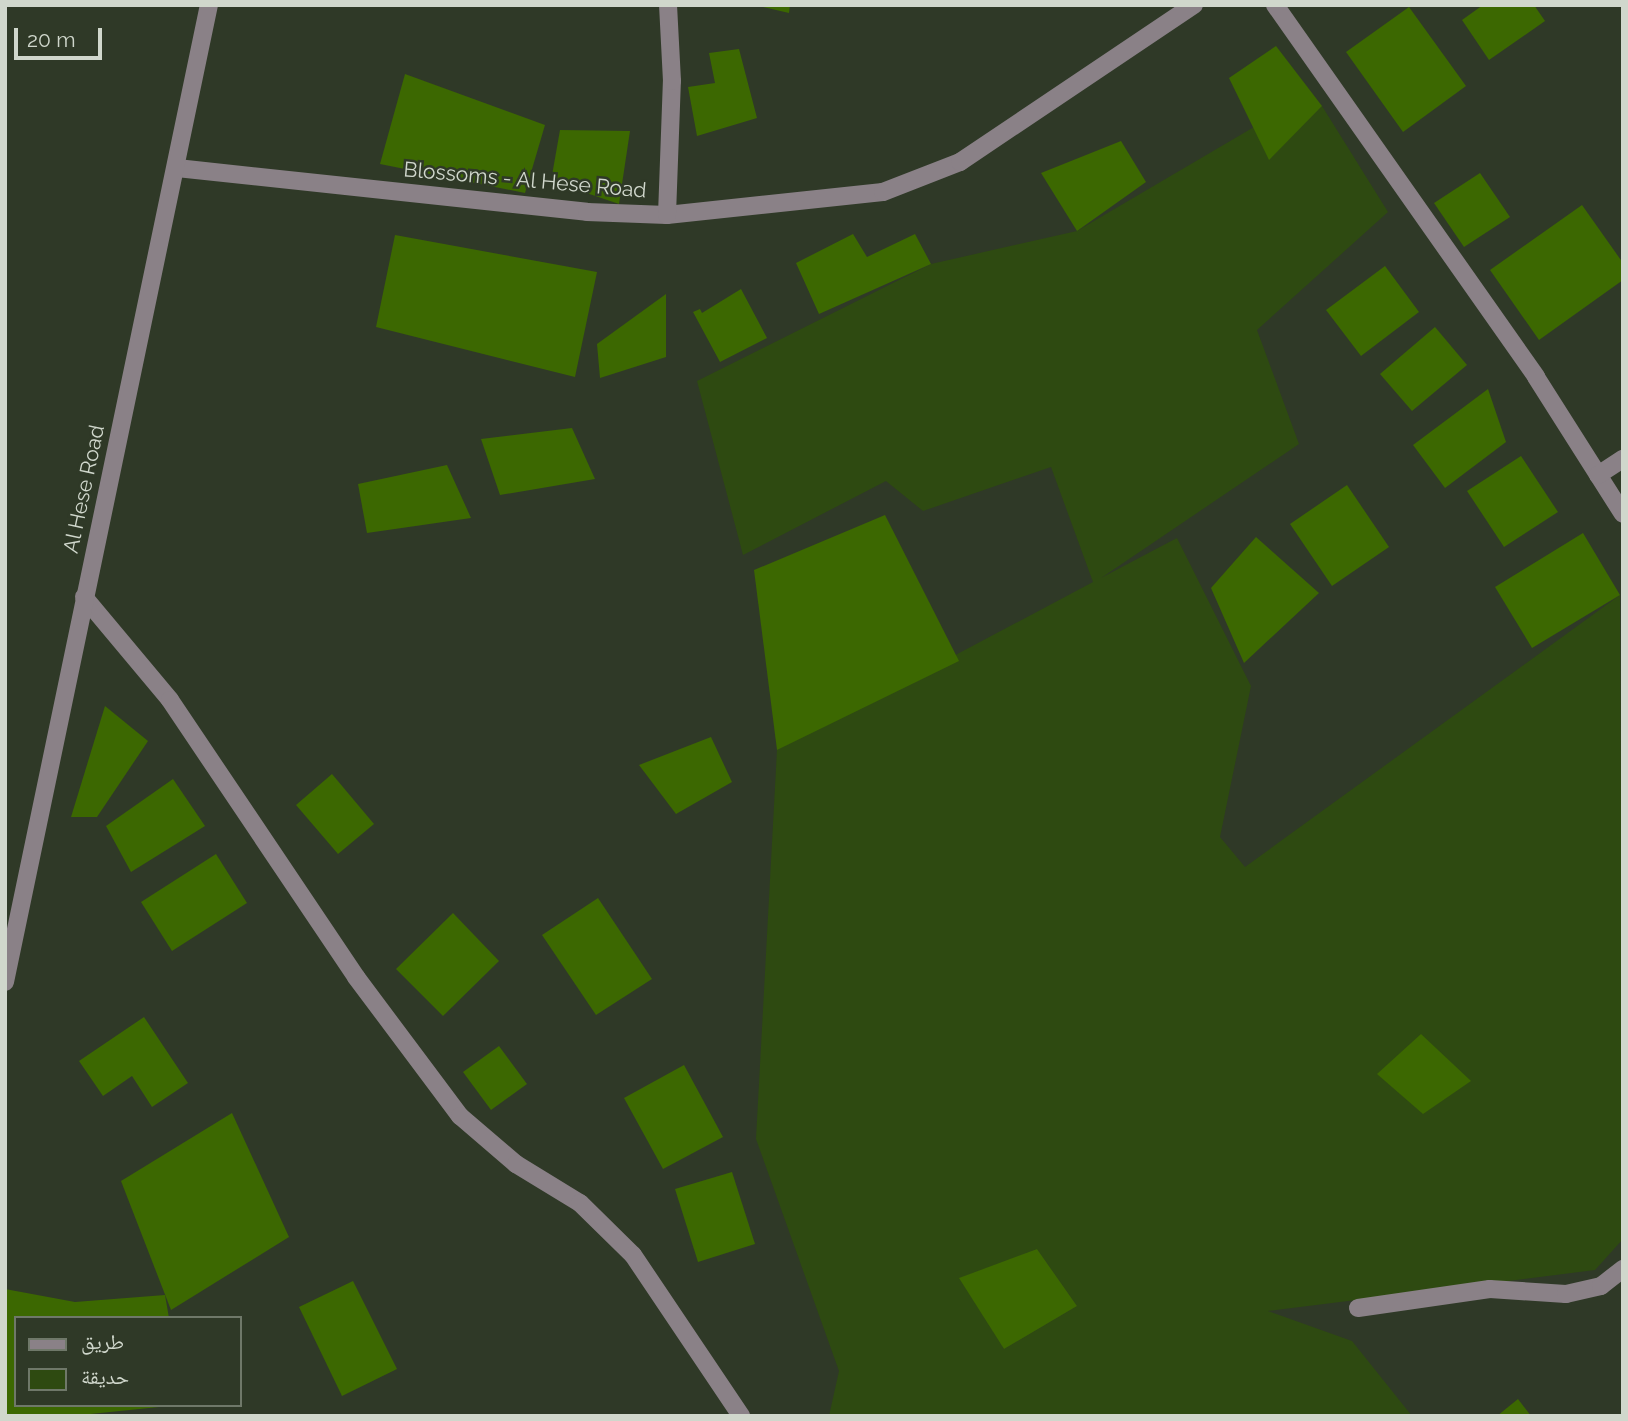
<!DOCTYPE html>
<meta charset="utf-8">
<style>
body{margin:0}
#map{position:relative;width:1628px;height:1421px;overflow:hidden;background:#2f3927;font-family:Raleway,"Noto Naskh Arabic",sans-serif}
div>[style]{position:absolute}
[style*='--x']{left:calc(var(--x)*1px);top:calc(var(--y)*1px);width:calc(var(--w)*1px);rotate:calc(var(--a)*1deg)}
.green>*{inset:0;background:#2e4a11}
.building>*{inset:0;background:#3c6801}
.minor>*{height:18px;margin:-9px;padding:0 9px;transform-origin:9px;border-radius:9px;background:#8a8187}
span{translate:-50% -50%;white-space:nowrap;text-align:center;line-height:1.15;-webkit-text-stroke:5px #2f3927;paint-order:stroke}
.street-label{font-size:21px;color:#d0d7cc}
.frame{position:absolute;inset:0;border:7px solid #d0d7cc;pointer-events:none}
.legend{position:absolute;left:14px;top:1316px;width:228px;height:91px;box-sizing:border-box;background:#2f3927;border:2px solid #6f7869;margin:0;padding:9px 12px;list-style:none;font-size:21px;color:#d0d7cc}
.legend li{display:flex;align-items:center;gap:14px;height:35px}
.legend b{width:35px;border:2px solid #6f7869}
.scale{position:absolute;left:14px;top:28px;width:88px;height:32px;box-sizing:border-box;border:4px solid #d0d7cc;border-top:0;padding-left:9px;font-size:21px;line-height:24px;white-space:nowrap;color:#d0d7cc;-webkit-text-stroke:5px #2f3927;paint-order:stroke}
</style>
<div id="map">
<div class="green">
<i style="clip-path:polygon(evenodd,1322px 106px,1388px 212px,1257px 330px,1299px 444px,1101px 578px,1177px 538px,1251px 686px,1220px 837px,1245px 867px,1620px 595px,1623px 1239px,1595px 1270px,1268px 1311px,1352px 1341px,1412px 1416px,829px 1416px,839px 1371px,756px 1139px,777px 750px,1093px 582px,1051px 467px,923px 511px,886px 481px,743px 555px,697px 381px,931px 264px,1077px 231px,1254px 127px,1269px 159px,1322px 106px,1037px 1249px,1077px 1306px,1004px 1349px,960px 1278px,1037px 1249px)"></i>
</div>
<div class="building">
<i style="clip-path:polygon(754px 5px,790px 5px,789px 13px)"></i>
<i style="clip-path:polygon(1483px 5px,1534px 5px,1545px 21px,1489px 60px,1462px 20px)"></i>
<i style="clip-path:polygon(1409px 7px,1466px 86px,1403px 132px,1346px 52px)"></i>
<i style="clip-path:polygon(1276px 46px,1322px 106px,1269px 160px,1229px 78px)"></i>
<i style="clip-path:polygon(739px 49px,757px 118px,697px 136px,688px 87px,715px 83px,709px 53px)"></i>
<i style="clip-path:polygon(405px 74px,545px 125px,525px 193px,380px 164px)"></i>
<i style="clip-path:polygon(560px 130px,630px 131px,619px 204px,551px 181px)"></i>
<i style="clip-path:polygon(1121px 141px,1146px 182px,1077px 231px,1041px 173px)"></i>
<i style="clip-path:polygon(1480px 173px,1510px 217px,1464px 247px,1434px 203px)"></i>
<i style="clip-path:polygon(1582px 205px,1623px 263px,1623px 280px,1539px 340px,1490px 270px)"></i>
<i style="clip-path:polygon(853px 234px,867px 257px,915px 234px,931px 264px,819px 314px,796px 263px)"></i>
<i style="clip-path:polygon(395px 235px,597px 272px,575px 377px,376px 327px)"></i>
<i style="clip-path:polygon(1385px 266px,1419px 312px,1361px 356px,1326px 310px)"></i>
<i style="clip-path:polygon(741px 289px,767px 338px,720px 362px,693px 312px,700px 309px,702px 313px)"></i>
<i style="clip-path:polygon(666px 294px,666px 357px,600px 378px,597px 344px)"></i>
<i style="clip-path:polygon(1435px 327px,1467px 365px,1412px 411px,1380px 374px)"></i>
<i style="clip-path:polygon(1488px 389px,1506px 442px,1445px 488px,1413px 445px)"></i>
<i style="clip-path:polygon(572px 428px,595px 479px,500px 495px,481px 439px)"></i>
<i style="clip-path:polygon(1521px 456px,1558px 512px,1504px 547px,1467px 491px)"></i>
<i style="clip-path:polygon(447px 465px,471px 518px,367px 533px,358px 484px)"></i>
<i style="clip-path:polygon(1347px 485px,1389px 547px,1332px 586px,1290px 524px)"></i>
<i style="clip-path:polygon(885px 515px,959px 661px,777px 750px,754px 570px)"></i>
<i style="clip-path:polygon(1583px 533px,1620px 595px,1532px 648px,1495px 587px)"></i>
<i style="clip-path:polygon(1256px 537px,1319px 593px,1244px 663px,1211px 588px)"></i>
<i style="clip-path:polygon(105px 706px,148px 741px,97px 817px,71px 817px)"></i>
<i style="clip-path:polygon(711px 737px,732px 782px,676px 814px,639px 765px)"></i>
<i style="clip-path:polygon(332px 774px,374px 824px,338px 854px,296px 805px)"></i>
<i style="clip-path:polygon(173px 779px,205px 826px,131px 872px,106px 826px)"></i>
<i style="clip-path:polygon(216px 854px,247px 903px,172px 951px,141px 902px)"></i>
<i style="clip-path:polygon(598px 898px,652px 979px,596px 1015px,542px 935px)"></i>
<i style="clip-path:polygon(453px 913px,499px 961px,443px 1016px,396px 969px)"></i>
<i style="clip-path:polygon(144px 1017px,188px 1083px,152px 1107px,132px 1076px,103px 1096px,79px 1061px)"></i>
<i style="clip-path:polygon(1421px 1034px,1471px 1081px,1423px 1114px,1377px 1074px)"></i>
<i style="clip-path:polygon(499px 1046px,527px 1084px,491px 1110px,463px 1072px)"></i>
<i style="clip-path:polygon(684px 1065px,723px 1137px,663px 1169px,624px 1098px)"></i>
<i style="clip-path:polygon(232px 1113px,289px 1237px,171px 1310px,121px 1181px)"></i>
<i style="clip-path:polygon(732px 1172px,755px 1244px,698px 1262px,675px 1189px)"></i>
<i style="clip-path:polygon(1037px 1249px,1077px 1306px,1004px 1349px,959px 1278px)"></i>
<i style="clip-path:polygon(353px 1281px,397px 1369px,342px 1396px,299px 1307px)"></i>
<i style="clip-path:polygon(5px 1289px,75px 1302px,165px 1295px,169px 1318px,16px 1318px,16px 1405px,159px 1407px,71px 1416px,5px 1416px)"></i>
<i style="clip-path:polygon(1518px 1399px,1531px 1416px,1497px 1416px)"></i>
</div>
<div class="minor">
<i style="--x:1275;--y:5;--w:454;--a:54.9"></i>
<i style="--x:1536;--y:377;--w:162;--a:57.6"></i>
<i style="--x:177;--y:168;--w:412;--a:6.1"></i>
<i style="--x:587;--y:212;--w:80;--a:2.1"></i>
<i style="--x:667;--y:215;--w:217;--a:-6.1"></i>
<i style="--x:883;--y:192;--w:83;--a:-21.3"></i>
<i style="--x:960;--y:162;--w:282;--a:-33.9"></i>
<i style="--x:667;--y:215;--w:134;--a:-87.9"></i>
<i style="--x:672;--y:81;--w:76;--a:-93"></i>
<i style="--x:1598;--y:475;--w:30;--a:-33"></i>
<i style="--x:84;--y:597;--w:134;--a:50.1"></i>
<i style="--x:170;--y:700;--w:334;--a:56.1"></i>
<i style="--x:356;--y:977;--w:174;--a:53.2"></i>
<i style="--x:460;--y:1116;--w:74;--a:40.6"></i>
<i style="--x:516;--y:1164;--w:75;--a:31.4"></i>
<i style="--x:580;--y:1203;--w:74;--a:44.5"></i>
<i style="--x:633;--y:1255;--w:194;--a:56.1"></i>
<i style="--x:5;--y:982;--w:998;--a:-78.21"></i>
<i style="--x:1358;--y:1308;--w:133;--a:-8.2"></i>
<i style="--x:1490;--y:1289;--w:76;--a:3.8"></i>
<i style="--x:1566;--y:1294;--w:36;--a:-13"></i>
<i style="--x:1601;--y:1286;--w:28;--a:-38"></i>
</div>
<div class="street-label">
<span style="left:525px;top:180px;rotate:5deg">Blossoms - Al Hese Road</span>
<span style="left:84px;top:489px;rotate:-78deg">Al Hese Road</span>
</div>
<div class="frame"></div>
<ul class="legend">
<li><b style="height:9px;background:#8a8187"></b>طريق</li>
<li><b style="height:19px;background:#2e4a11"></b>حديقة</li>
</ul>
<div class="scale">20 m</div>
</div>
